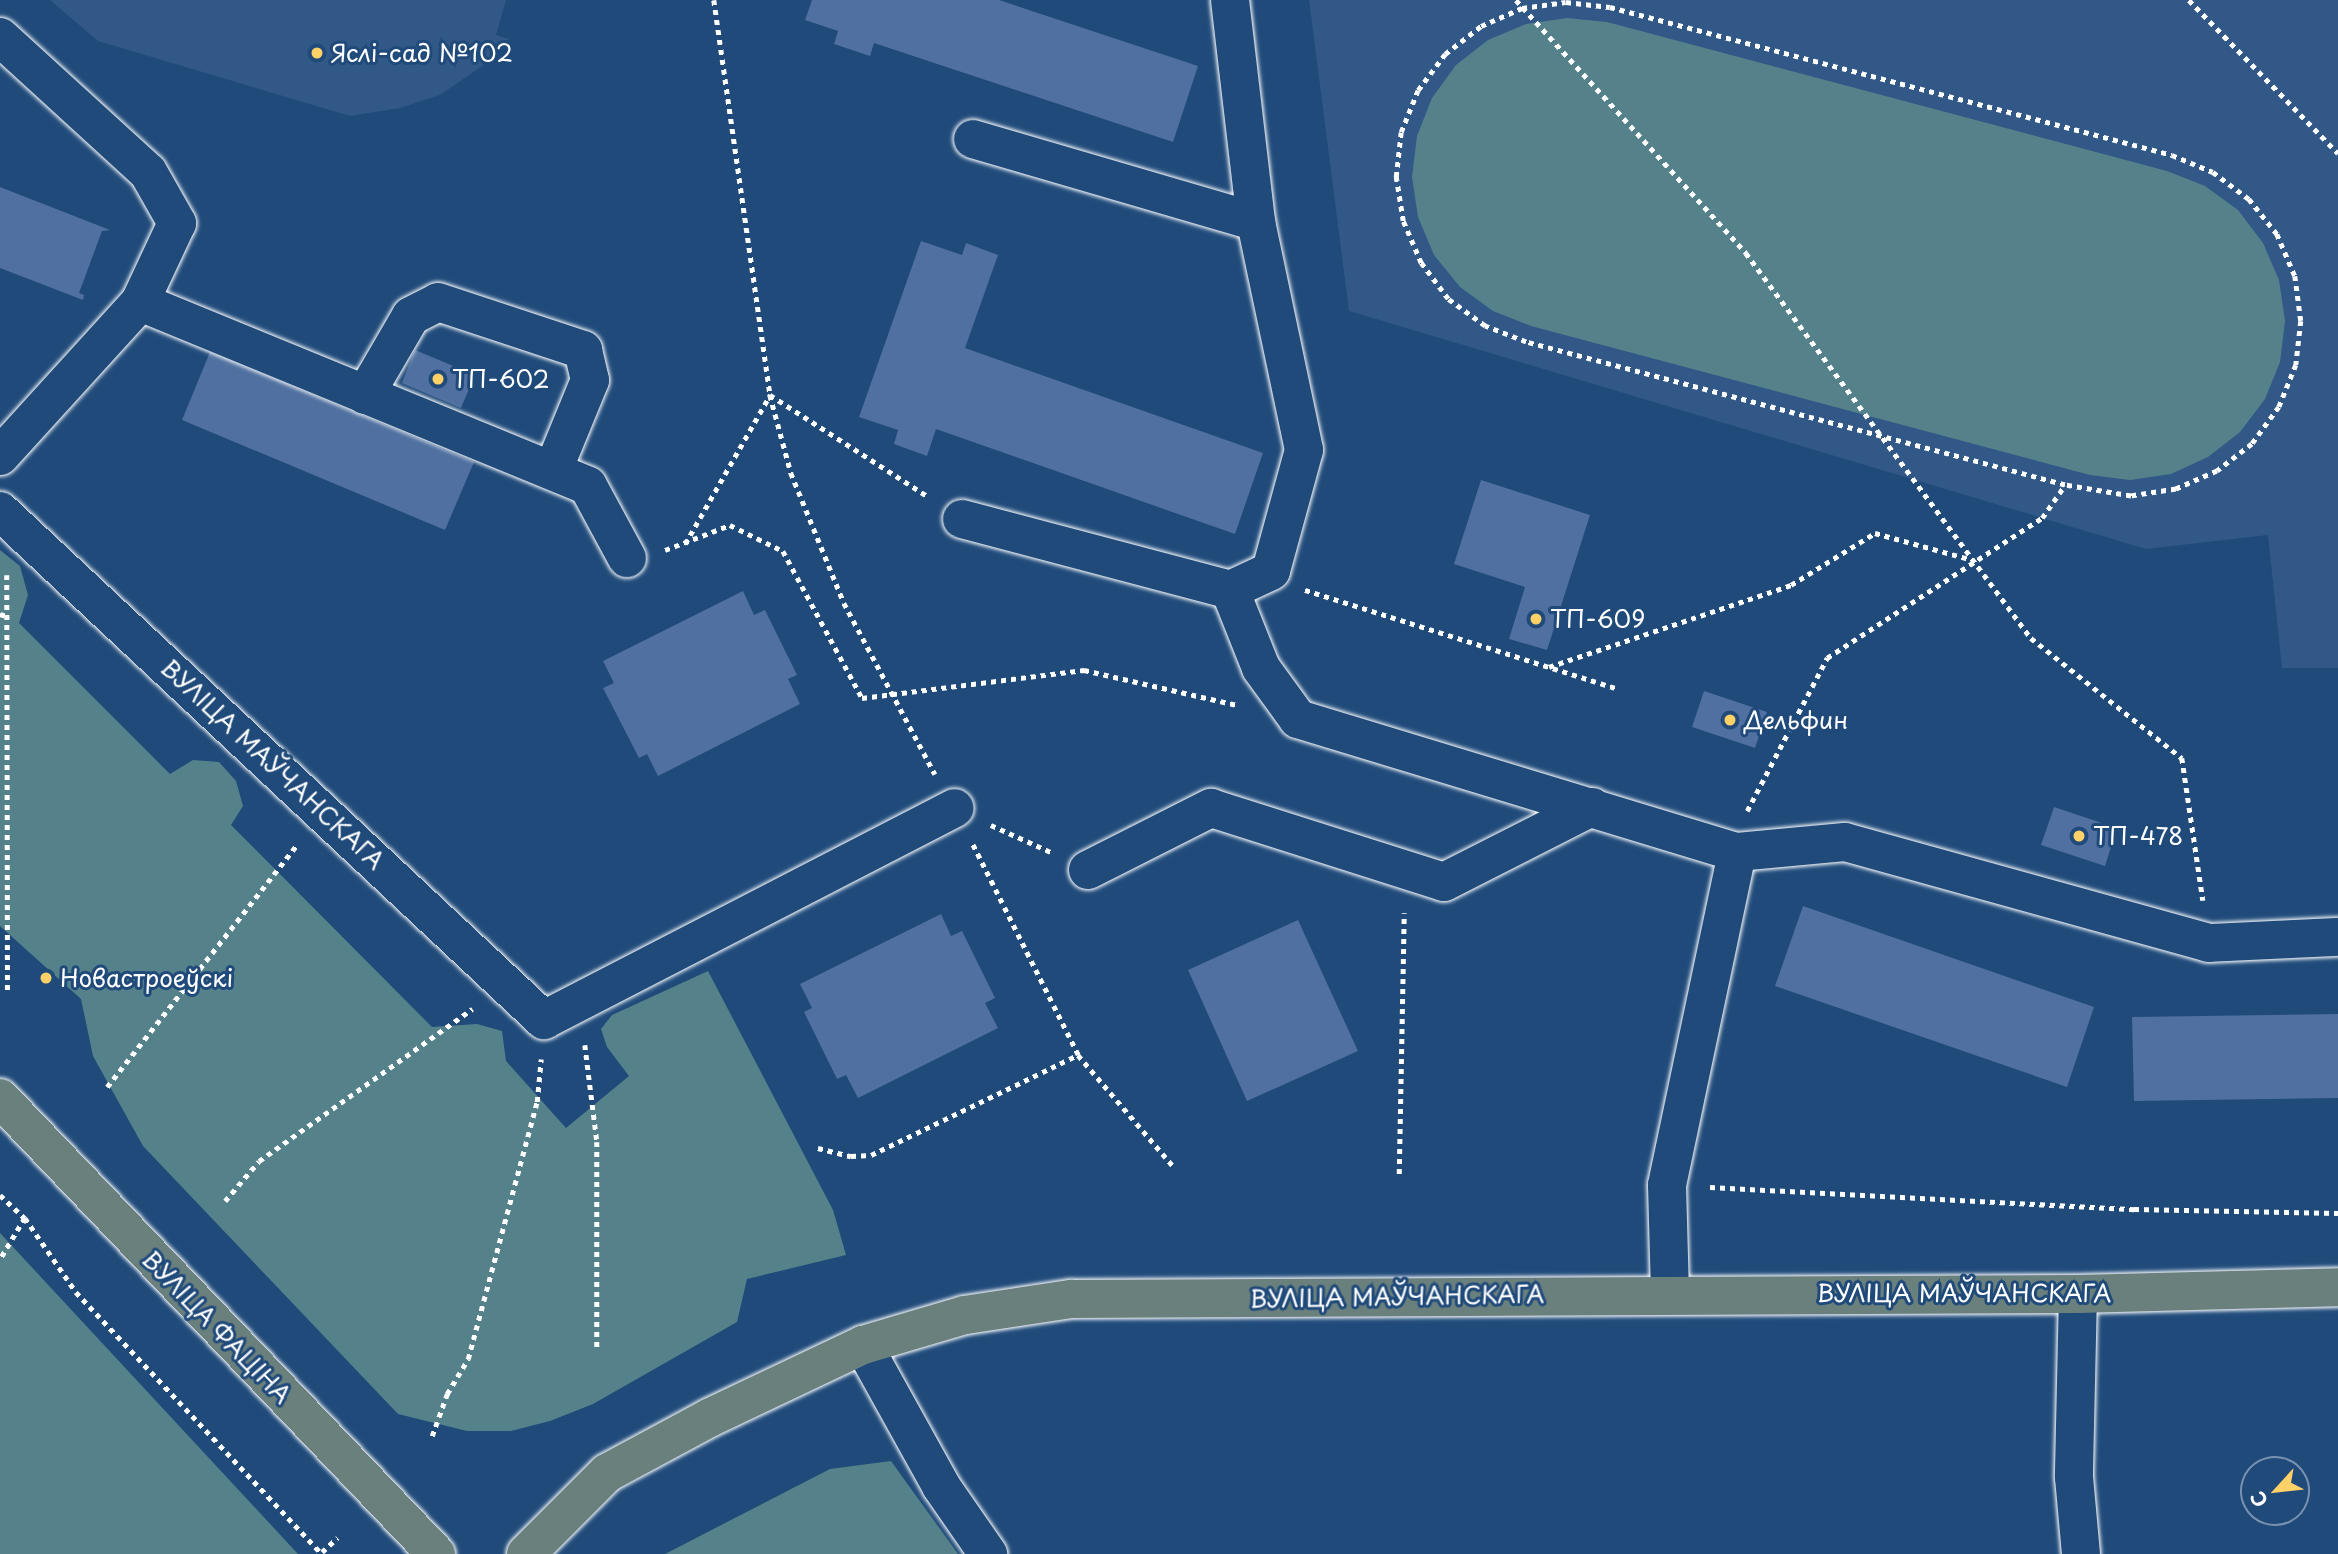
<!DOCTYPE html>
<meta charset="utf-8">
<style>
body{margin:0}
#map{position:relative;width:2338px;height:1554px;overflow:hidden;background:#1f4a7a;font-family:"Playpen Sans",sans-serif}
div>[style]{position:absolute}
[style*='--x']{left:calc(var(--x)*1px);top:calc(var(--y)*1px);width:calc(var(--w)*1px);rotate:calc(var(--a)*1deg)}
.built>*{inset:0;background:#315887}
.green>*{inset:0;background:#55828a}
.building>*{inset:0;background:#4f70a0}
.path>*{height:4.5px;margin-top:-2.25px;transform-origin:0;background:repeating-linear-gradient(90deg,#fff 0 5px,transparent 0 10px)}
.roads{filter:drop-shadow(0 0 2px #fff) drop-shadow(0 0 2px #fff)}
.minor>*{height:38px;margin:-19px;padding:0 19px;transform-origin:19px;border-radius:19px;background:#1f4a7a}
.major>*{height:38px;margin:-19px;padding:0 19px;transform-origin:19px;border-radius:19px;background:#6a807d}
.dots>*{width:19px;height:19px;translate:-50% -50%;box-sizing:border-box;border:4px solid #1f4a7a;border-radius:50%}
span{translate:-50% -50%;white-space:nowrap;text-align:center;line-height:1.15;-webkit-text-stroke:6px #1f4a7a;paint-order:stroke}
.poi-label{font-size:24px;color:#fff}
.left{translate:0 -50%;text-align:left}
.street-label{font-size:24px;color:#fff}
.north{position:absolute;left:2240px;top:1456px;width:70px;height:70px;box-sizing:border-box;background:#1f4a7a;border:2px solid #7992af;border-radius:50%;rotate:243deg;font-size:19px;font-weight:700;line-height:28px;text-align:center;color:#fff}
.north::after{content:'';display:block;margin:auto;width:24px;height:32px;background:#ffd166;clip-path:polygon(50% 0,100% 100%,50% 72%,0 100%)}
</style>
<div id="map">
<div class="built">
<i style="clip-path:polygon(50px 0,506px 0,496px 35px,509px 39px,491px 60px,440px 95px,400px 108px,350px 116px,98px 41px)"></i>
<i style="clip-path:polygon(1309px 0,2338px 0,2338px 668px,2282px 668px,2268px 535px,2146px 549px,1349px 311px)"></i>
</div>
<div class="green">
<i style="clip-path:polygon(1567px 18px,1607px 22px,2167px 171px,2205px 186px,2238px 210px,2263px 243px,2279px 280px,2285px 321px,2280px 362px,2265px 399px,2240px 432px,2208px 457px,2171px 474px,2130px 480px,2090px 475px,1531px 326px,1493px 311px,1460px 287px,1434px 255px,1418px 217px,1412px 177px,1417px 136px,1432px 98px,1456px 65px,1488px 40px,1526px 24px)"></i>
<i style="clip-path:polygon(0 550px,20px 566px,28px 595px,19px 623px,170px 774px,193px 760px,219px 762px,236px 781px,243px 806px,231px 825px,432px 1027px,477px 1024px,502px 1031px,506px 1061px,566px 1128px,629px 1076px,607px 1047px,601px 1029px,612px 1015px,708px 971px,833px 1210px,846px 1255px,747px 1279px,737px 1322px,593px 1404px,550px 1421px,511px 1431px,467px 1431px,398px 1414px,143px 1146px,93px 1056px,81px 999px,0 926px)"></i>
<i style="clip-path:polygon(0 1233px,298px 1554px,0 1554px)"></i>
<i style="clip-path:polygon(891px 1461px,958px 1554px,665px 1554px,830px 1469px)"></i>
</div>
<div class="building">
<i style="clip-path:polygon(812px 0,999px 0,1198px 66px,1173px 142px,874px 43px,870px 56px,834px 44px,838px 31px,805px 20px)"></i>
<i style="clip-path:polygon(0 187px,110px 230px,102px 231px,79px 293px,84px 295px,83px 300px,0 268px)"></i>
<i style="clip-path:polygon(921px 241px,962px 255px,966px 243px,998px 255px,965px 348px,1263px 453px,1235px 534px,936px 429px,927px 456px,894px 444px,898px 430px,859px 417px)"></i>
<i style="clip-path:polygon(415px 350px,475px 375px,461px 408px,402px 383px)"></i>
<i style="clip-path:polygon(210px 352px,474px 462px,445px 530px,182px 420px)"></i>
<i style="clip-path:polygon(1481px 480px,1590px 515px,1547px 650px,1509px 639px,1525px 587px,1454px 564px)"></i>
<i style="clip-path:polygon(743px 591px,754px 615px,765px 610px,797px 675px,788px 679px,800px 704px,658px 776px,647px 754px,639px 758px,603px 688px,614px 683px,603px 661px)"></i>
<i style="clip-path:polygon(1704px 691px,1767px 712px,1755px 748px,1692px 727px)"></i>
<i style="clip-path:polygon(2054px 807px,2117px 828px,2105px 866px,2041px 845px)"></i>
<i style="clip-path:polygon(1803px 906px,2094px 1007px,2067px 1087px,1775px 986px)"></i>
<i style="clip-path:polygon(941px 914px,951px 936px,962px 931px,995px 998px,985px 1003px,998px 1028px,858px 1098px,846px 1075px,837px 1079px,804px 1012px,812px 1008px,800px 984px)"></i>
<i style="clip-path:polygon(1298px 920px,1358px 1051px,1247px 1101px,1188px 970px)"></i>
<i style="clip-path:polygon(2338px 1014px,2338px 1098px,2134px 1101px,2132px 1017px)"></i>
</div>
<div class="path">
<i style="--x:714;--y:0;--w:399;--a:81.9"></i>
<i style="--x:770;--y:395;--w:81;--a:74.9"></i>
<i style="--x:791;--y:473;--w:140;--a:67.8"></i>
<i style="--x:844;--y:603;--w:194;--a:62"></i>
<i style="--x:1516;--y:0;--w:342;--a:47.7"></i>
<i style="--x:1746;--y:253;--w:479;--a:53.5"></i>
<i style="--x:2031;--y:638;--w:193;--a:38.5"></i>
<i style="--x:2182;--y:758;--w:144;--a:81.6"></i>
<i style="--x:2189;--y:0;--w:214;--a:45.8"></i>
<i style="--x:1566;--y:2;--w:44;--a:6.5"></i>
<i style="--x:1610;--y:7;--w:581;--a:14.75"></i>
<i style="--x:2172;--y:155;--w:44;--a:22.5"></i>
<i style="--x:2213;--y:172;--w:45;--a:36.9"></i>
<i style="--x:2249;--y:199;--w:45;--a:51.3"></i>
<i style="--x:2277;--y:234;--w:46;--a:66.8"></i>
<i style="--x:2295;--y:276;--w:45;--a:82.4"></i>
<i style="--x:2301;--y:321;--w:44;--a:96.5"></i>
<i style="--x:2296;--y:365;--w:45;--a:112"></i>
<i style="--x:2279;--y:407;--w:46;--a:126.1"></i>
<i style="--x:2252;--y:444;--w:44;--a:142.4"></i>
<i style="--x:2217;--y:471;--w:45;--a:156.3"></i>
<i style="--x:2176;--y:489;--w:46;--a:171.2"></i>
<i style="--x:2131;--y:496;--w:67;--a:-170.5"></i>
<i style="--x:2065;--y:485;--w:558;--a:-165.14"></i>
<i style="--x:1526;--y:342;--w:44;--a:-158.7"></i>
<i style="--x:1485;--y:326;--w:46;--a:-143.9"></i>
<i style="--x:1448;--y:299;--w:45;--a:-126.9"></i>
<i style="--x:1421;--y:263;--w:46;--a:-113.2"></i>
<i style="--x:1403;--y:221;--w:45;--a:-99"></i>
<i style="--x:1396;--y:177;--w:45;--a:-83.7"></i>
<i style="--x:1401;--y:132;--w:45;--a:-68"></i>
<i style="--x:1418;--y:90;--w:45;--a:-53.1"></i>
<i style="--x:1445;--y:54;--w:46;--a:-37.9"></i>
<i style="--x:1481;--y:26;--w:45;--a:-23.7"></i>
<i style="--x:1522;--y:8;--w:44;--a:-7.8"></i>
<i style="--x:685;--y:544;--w:172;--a:-60.3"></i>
<i style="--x:770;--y:395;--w:189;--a:32.7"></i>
<i style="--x:665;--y:550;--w:70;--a:-21"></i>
<i style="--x:730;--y:525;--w:59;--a:26.1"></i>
<i style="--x:783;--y:551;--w:167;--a:61.7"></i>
<i style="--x:862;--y:698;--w:224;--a:-7.2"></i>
<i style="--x:1084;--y:670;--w:157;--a:12.9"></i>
<i style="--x:7;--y:575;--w:418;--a:89.9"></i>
<i style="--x:1305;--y:590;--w:326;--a:17.5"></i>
<i style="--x:0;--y:614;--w:10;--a:17"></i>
<i style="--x:1549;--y:667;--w:256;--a:-18.7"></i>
<i style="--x:1791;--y:585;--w:99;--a:-31.8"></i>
<i style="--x:1875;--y:533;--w:102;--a:15.4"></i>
<i style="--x:1747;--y:811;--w:173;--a:-62.4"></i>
<i style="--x:1827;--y:658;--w:257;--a:-33.1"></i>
<i style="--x:2042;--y:518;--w:40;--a:-55.1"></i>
<i style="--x:991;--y:825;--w:68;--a:24.3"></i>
<i style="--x:585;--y:1045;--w:98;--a:82.9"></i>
<i style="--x:597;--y:1142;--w:206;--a:90"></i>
<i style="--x:1078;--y:1055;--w:146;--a:49.4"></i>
<i style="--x:107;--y:1087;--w:306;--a:-51.9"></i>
<i style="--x:818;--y:1148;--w:34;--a:14"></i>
<i style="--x:851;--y:1156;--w:20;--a:-3"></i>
<i style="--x:871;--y:1155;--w:230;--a:-25.8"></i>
<i style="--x:1078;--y:1055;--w:237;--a:-116.6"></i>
<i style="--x:1399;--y:1174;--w:261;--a:-88.9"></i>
<i style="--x:1710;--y:1187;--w:425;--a:3"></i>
<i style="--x:2134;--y:1209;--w:204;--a:1.1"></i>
<i style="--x:0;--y:1195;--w:34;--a:43"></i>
<i style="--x:25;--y:1218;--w:49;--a:120.8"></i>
<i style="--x:225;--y:1201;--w:52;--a:-49.6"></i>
<i style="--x:259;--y:1161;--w:262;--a:-35.5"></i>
<i style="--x:25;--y:1218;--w:90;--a:55.4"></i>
<i style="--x:76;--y:1292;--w:359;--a:46.8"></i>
<i style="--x:432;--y:1436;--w:45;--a:-70.3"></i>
<i style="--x:447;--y:1394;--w:41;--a:-59"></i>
<i style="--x:468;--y:1359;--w:266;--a:-75"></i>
<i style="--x:537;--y:1102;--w:43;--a:-84.7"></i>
<i style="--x:322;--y:1552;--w:21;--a:-43"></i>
</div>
<div class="roads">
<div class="minor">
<i style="--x:1230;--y:0;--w:224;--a:83.3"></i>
<i style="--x:1256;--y:222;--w:233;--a:78.1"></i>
<i style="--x:1304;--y:450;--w:125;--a:105.3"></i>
<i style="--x:1271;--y:571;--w:45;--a:155.1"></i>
<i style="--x:1230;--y:590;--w:84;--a:68.3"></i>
<i style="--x:1261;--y:668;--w:63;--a:54"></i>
<i style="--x:1298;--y:719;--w:459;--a:16.9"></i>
<i style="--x:0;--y:37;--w:200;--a:42.4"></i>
<i style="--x:148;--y:172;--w:59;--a:60.4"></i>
<i style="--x:177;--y:223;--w:87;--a:115.1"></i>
<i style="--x:973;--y:139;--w:295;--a:16.3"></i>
<i style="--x:365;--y:395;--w:91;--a:-59.8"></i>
<i style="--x:411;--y:316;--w:30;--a:-27"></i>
<i style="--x:438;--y:302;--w:153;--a:18.3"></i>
<i style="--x:583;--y:350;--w:31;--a:77"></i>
<i style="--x:590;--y:380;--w:97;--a:112.3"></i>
<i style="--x:0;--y:456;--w:208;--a:-47.7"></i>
<i style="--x:140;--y:302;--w:484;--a:22.3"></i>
<i style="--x:588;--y:486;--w:82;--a:61.6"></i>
<i style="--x:0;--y:511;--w:745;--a:43.1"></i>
<i style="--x:544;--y:1020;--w:462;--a:-27.3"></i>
<i style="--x:962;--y:519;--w:277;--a:14.8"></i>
<i style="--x:1088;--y:870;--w:138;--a:-26.8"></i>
<i style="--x:1211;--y:808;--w:244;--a:17.6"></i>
<i style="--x:1444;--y:882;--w:166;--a:-26.9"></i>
<i style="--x:1670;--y:1293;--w:108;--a:-91.6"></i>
<i style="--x:1667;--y:1185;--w:340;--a:-78.1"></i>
<i style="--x:1737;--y:852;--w:108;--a:-5.3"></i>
<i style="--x:1845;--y:842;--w:378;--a:15.5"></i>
<i style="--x:2209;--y:943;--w:129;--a:-2.7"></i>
<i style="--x:2078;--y:1294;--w:183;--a:91.3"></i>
<i style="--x:2074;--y:1477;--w:77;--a:84.8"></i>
<i style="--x:863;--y:1345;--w:161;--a:61"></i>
<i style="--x:941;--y:1486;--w:83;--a:55.3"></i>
</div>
<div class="major">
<i style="--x:0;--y:1098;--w:631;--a:46.28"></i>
<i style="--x:526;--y:1554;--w:115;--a:-45"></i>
<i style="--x:607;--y:1473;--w:116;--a:-28.3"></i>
<i style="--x:709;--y:1418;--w:170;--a:-25.4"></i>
<i style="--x:863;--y:1345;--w:106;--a:-16.4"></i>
<i style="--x:965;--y:1315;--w:107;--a:-8.6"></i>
<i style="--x:1071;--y:1299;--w:1007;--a:-0.28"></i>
<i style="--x:2078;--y:1294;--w:260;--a:-1.5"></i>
</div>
</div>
<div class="dots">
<i style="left:317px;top:53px;background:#ffd166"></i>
<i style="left:438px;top:379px;background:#ffd166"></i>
<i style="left:1536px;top:619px;background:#ffd166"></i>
<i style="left:1730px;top:720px;background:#ffd166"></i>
<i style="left:2079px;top:836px;background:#ffd166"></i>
<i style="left:46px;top:978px;background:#ffd166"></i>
</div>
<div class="poi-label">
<span class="left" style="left:331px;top:53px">Яслі-сад №102</span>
<span class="left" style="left:452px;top:379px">ТП-602</span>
<span class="left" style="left:1550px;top:619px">ТП-609</span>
<span class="left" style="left:1744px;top:720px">Дельфин</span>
<span class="left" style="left:2093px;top:836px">ТП-478</span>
<span class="left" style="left:60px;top:978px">Новастроеўскі</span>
</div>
<div class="street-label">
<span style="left:273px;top:764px;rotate:43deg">ВУЛІЦА МАЎЧАНСКАГА</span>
<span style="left:1964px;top:1293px">ВУЛІЦА МАЎЧАНСКАГА</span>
<span style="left:1397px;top:1296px;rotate:-1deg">ВУЛІЦА МАЎЧАНСКАГА</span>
<span style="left:217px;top:1327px;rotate:46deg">ВУЛІЦА ФАЦІНА</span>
</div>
<div class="north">С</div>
</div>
